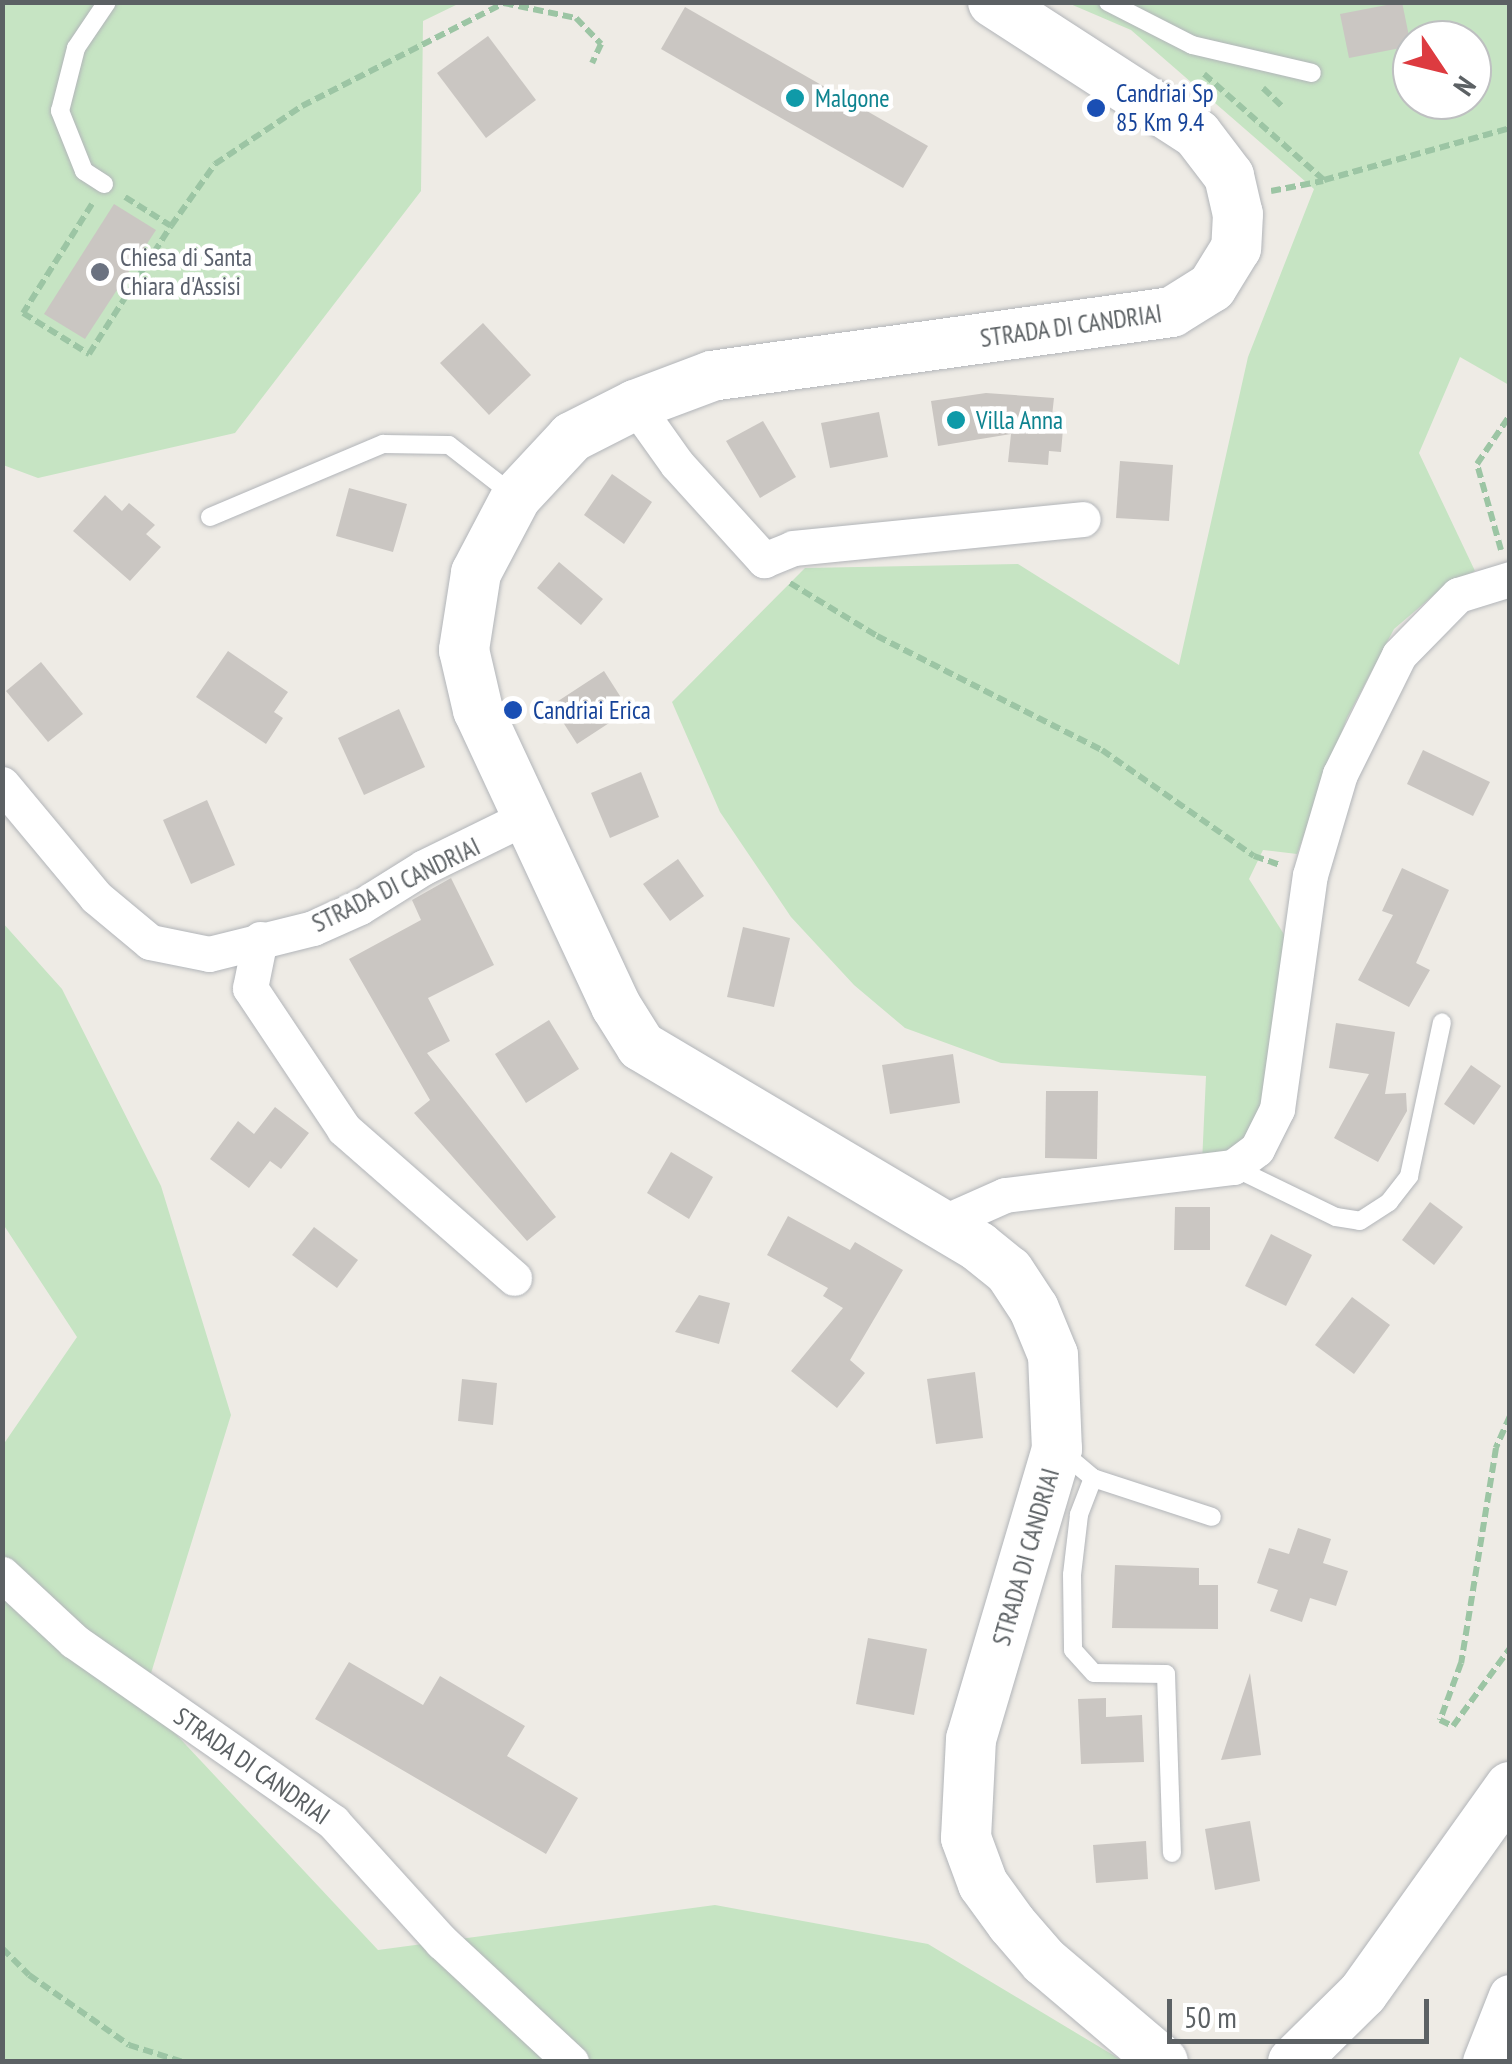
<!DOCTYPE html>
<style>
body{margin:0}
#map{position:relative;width:1512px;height:2064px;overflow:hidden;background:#eeebe5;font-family:"PT Sans Narrow",sans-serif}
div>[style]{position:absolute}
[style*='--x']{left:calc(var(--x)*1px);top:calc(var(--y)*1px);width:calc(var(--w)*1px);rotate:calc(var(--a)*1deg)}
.green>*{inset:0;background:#c6e4c3}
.building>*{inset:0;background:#cac6c2}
.path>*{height:6px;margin-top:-3px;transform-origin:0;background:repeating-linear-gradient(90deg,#9cc5a4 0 10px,transparent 0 15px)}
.roads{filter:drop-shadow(0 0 2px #b2b5b9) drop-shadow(0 0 2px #b2b5b9)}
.service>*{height:18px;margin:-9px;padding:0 9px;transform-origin:9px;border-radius:9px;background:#fff}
.minor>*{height:35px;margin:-17.5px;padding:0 17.5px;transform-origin:17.5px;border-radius:17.5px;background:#fff}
.tertiary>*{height:42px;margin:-21px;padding:0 21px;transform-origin:21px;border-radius:21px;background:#fff}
.secondary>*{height:50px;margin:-25px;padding:0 25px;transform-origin:25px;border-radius:25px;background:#fff}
.dots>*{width:28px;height:28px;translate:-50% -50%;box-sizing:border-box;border:5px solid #fff;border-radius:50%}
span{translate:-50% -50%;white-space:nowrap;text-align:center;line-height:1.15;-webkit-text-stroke:9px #fff;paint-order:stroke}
.transit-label{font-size:25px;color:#164399}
.left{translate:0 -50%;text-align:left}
.culture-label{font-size:25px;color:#0d838f}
.worship-label{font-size:25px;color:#5b616d}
.street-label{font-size:25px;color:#5c6164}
.frame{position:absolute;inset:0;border:5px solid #5c6164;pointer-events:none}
.north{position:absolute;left:1392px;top:20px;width:100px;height:100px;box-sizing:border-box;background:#fff;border:2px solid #bec0c1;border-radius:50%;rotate:125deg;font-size:28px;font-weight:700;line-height:40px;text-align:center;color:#5c6164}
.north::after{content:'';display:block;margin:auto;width:35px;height:45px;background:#dd3b40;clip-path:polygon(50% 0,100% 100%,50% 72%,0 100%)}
.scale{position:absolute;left:1167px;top:1999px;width:262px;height:45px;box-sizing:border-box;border:5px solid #5c6164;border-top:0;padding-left:12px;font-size:30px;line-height:35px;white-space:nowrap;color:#5c6164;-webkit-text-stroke:8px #fff;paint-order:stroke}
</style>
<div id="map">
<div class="green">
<i style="clip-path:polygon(3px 3px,460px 3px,423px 21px,421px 191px,235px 433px,38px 478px,3px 465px)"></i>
<i style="clip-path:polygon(evenodd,1068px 3px,1509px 3px,1509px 385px,1460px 357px,1419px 453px,1475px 571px,1442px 588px,1394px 629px,1347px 718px,1297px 854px,1263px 850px,1249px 879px,1287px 939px,1270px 1080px,1254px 1132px,1232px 1156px,1202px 1163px,1206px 1076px,1001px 1063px,905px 1028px,854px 985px,791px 917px,720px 812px,672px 702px,805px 568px,1018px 564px,1179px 665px,1248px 357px,1314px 189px,1131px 30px,1068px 3px,1412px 40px,1472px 40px,1472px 100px,1412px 100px,1412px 40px)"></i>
<i style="clip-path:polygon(2px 922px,62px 989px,161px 1186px,231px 1415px,143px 1699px,378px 1950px,715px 1905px,928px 1944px,1123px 2061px,3px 2061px,3px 1445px,77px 1337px,3px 1224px)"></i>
</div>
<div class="building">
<i style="clip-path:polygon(1402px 2px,1411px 46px,1349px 58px,1340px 14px)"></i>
<i style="clip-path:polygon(685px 7px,928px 146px,903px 188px,661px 49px)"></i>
<i style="clip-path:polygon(488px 36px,536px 100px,486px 138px,437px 73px)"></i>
<i style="clip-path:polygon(114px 204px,156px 230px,85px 339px,44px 314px)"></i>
<i style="clip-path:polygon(483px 323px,531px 375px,489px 415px,440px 363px)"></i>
<i style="clip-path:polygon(986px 393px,1054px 398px,1052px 416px,1064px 418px,1061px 452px,1049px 451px,1048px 465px,1008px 462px,1011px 434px,938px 446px,931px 401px)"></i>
<i style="clip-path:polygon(879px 412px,888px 457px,830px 468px,821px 423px)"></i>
<i style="clip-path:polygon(763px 421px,796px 477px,760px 498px,726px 441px)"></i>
<i style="clip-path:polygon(1120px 461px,1173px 465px,1169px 521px,1116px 518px)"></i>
<i style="clip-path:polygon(612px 474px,652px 502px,624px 544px,584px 515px)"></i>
<i style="clip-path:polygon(349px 488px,407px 504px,393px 552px,336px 536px)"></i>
<i style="clip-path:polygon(105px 495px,122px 511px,129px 503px,155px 525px,146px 534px,161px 547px,130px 581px,73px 531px)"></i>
<i style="clip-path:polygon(559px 562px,603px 599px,581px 625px,537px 588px)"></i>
<i style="clip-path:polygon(228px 651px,288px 692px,274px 712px,283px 718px,266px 744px,196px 697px)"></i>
<i style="clip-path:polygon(41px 662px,83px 714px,48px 742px,6px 691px)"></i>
<i style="clip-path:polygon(604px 671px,629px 710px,577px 744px,552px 705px)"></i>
<i style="clip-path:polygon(399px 709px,425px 767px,364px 795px,338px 738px)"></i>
<i style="clip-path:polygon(1423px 750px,1490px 782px,1473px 816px,1407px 784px)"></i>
<i style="clip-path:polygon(641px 772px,659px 817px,610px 838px,591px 793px)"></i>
<i style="clip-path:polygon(207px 800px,235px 865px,191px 884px,163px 820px)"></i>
<i style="clip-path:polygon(678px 859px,704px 896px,670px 921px,643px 884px)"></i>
<i style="clip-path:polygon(1402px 868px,1449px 890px,1416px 963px,1430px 970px,1409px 1007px,1358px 980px,1393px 915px,1382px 911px)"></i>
<i style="clip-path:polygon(451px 878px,494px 965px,428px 998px,450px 1041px,427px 1053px,556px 1217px,527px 1241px,414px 1113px,430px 1100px,349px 959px,421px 920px,412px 900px)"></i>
<i style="clip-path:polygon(743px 927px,790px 938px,774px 1007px,727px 997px)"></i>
<i style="clip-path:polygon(549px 1020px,579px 1069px,526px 1103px,495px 1054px)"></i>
<i style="clip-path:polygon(1336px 1023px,1395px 1032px,1385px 1094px,1406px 1093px,1407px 1111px,1378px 1162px,1334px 1138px,1369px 1074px,1329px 1068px)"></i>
<i style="clip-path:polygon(953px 1054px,960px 1103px,890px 1114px,882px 1065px)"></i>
<i style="clip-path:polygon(1471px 1065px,1501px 1086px,1474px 1125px,1444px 1104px)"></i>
<i style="clip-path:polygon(1046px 1091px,1098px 1091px,1097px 1159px,1045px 1158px)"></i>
<i style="clip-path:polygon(275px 1107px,309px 1133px,281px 1169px,270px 1161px,249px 1188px,210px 1159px,238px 1121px,254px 1134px)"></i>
<i style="clip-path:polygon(671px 1152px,713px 1177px,689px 1219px,647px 1193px)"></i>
<i style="clip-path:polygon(1430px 1202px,1463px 1227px,1434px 1265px,1402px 1240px)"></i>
<i style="clip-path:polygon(1175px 1207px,1210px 1207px,1210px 1250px,1174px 1250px)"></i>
<i style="clip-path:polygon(788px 1216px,850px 1250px,855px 1242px,903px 1270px,850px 1360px,865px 1373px,837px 1408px,791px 1371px,843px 1308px,823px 1296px,828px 1288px,767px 1255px)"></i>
<i style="clip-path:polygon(314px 1227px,358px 1260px,337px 1288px,292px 1255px)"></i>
<i style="clip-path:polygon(1271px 1234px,1312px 1255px,1286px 1306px,1245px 1286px)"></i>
<i style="clip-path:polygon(699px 1295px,730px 1303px,719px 1344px,675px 1332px)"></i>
<i style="clip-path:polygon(1352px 1297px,1390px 1325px,1354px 1374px,1315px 1345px)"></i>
<i style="clip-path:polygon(975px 1372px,983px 1438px,936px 1444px,927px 1379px)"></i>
<i style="clip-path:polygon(462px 1379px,497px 1383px,493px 1425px,458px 1421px)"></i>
<i style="clip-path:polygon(1298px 1528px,1331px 1539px,1323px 1563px,1348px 1571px,1336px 1606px,1310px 1598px,1302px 1622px,1270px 1611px,1278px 1590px,1257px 1583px,1269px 1548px,1289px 1554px)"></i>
<i style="clip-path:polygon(1115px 1565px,1199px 1568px,1199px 1585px,1218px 1585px,1218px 1629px,1112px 1628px)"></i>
<i style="clip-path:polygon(868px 1638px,927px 1649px,914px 1715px,856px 1704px)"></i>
<i style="clip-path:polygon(349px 1662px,423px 1705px,440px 1676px,525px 1726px,507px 1756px,578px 1798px,546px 1854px,315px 1719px)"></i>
<i style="clip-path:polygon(1250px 1673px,1261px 1755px,1221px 1760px)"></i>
<i style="clip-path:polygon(1106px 1698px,1106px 1717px,1142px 1715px,1144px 1762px,1081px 1764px,1078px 1699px)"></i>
<i style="clip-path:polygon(1250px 1821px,1260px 1881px,1215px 1890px,1205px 1829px)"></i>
<i style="clip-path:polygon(1146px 1841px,1148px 1879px,1096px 1883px,1093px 1845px)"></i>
</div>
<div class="path">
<i style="--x:1204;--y:74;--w:160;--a:41.5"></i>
<i style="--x:1324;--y:180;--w:193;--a:-15.6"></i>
<i style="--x:1263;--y:88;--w:29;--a:44"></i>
<i style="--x:1271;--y:191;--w:53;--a:-10.9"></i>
<i style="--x:125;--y:197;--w:54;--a:32.2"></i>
<i style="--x:171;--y:226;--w:76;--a:-54.6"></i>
<i style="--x:215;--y:164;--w:105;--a:-33.7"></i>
<i style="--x:302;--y:106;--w:227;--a:-27"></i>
<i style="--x:504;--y:3;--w:74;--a:11.8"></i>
<i style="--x:576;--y:18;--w:36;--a:46"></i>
<i style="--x:601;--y:44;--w:21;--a:115"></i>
<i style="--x:92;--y:204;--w:129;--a:122.3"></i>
<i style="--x:23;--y:313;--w:78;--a:31.8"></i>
<i style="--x:89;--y:354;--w:152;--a:-57.4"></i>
<i style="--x:1501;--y:550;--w:89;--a:-105.6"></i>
<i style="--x:1477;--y:464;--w:59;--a:-56"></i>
<i style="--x:790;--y:583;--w:102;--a:31.3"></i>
<i style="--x:877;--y:636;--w:252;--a:26.9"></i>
<i style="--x:1102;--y:750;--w:185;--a:34.9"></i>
<i style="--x:1254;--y:856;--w:28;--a:19"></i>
<i style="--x:1510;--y:1416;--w:35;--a:114"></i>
<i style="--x:1496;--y:1448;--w:218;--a:99.2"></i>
<i style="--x:1461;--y:1663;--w:61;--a:110.2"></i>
<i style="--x:1440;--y:1720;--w:14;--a:25"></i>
<i style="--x:1453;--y:1726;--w:97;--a:-53.8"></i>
<i style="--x:2;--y:1948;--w:38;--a:45"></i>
<i style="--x:29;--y:1975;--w:122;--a:35"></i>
<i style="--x:129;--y:2045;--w:57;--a:17.5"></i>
</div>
<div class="roads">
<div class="service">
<i style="--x:1108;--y:2;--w:94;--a:27.1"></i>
<i style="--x:1192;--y:45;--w:123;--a:13.1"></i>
<i style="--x:104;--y:184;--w:24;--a:-147"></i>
<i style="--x:84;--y:171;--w:65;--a:-111.8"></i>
<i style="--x:60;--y:111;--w:65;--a:-75.7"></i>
<i style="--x:76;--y:48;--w:55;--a:-56"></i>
<i style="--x:210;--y:517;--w:188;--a:-22.9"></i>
<i style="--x:383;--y:444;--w:66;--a:0.9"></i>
<i style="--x:449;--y:445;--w:85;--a:37.8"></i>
<i style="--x:1233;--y:1167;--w:114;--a:25.9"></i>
<i style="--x:1336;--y:1217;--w:24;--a:9"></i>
<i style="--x:1360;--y:1221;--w:35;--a:-33"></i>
<i style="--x:1389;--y:1202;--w:33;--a:-52"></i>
<i style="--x:1409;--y:1176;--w:157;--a:-77.9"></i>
<i style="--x:1062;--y:1452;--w:40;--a:40"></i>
<i style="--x:1093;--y:1478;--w:125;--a:18.1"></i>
<i style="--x:1093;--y:1478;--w:40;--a:111"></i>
<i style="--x:1079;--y:1515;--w:60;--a:96.7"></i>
<i style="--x:1072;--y:1575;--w:75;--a:89.2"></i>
<i style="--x:1073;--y:1650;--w:31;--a:48"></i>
<i style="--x:1094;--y:1673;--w:72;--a:0.8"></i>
<i style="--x:1166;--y:1674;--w:179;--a:88.1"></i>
</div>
<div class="minor">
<i style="--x:635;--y:405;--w:72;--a:54.6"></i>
<i style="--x:677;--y:464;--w:130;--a:47.8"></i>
<i style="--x:764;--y:560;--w:31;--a:-22"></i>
<i style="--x:793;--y:548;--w:291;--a:-5.7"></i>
<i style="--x:2;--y:784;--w:147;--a:50.2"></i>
<i style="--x:96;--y:897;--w:70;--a:39.8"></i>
<i style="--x:150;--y:942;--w:60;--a:11.5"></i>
<i style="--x:209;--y:954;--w:107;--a:-14"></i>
<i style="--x:313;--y:928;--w:51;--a:-24.1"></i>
<i style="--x:360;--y:907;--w:75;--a:-32"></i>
<i style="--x:424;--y:867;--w:114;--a:-26.1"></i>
<i style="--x:260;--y:939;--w:50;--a:101.5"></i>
<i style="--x:250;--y:988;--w:169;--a:56.3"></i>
<i style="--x:344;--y:1129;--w:226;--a:41.2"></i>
<i style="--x:942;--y:1223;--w:69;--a:-24"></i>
<i style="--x:1005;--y:1195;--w:230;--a:-7"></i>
<i style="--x:1233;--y:1167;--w:30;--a:-37"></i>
<i style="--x:1257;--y:1149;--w:45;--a:-63.4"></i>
<i style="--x:1277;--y:1109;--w:236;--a:-82"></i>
<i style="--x:1310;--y:875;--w:105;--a:-73.5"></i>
<i style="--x:1340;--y:774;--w:133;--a:-63.6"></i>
<i style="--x:1399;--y:655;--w:84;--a:-45.5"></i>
<i style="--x:1458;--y:595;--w:54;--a:-17.1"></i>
<i style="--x:2;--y:1574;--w:98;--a:42.9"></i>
<i style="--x:74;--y:1641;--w:316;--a:34.9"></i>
<i style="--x:333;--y:1822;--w:162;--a:47.8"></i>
<i style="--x:442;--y:1942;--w:176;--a:42.9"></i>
</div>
<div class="tertiary">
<i style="--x:1484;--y:2062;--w:71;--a:-68.5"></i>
</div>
<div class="secondary">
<i style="--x:993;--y:2;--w:243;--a:32.9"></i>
<i style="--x:1197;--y:134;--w:53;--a:52.7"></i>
<i style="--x:1229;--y:176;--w:39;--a:77"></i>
<i style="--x:1238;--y:214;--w:34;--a:93"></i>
<i style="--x:1236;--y:248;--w:46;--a:121.6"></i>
<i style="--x:1212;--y:287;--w:47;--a:148"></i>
<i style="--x:1172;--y:312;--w:464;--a:172.1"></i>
<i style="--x:712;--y:376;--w:82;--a:159.4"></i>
<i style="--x:635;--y:405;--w:71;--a:153.1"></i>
<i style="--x:572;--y:437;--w:82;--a:133"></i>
<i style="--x:516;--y:497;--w:86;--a:117.8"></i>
<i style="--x:476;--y:573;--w:78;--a:98.9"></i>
<i style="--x:464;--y:650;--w:62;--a:76.9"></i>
<i style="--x:478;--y:710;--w:327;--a:65"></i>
<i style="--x:616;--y:1006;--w:47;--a:58"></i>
<i style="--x:641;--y:1046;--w:393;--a:30.7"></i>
<i style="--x:979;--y:1247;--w:38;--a:39"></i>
<i style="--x:1009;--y:1271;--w:45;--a:56.7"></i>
<i style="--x:1034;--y:1309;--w:50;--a:67.6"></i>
<i style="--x:1053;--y:1355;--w:94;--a:87.6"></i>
<i style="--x:1057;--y:1449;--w:302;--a:106.5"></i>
<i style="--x:971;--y:1739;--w:99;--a:92.9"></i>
<i style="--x:966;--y:1838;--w:49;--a:69.7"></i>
<i style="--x:983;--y:1884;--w:49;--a:54.1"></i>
<i style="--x:1012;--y:1924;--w:49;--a:49.1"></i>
<i style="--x:1044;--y:1961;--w:156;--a:40.3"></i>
<i style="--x:1293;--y:2062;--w:98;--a:-44.6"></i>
<i style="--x:1363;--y:1993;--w:253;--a:-54.5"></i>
</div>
</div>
<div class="dots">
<i style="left:795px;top:98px;background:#0f9aa8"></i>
<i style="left:1096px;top:108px;background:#1a4fb4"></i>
<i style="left:100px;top:272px;background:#6b7280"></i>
<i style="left:956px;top:420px;background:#0f9aa8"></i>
<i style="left:513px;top:710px;background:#1a4fb4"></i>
</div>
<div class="transit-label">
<span class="left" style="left:1116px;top:108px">Candriai Sp<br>85 Km 9.4</span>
<span class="left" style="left:533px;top:710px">Candriai Erica</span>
</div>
<div class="culture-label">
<span class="left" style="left:815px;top:98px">Malgone</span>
<span class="left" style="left:976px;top:420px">Villa Anna</span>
</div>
<div class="worship-label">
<span class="left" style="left:120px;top:272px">Chiesa di Santa<br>Chiara d'Assisi</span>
</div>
<div class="street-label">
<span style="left:1071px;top:326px;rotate:-8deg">STRADA DI CANDRIAI</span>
<span style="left:396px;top:885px;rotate:-26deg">STRADA DI CANDRIAI</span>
<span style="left:1026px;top:1557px;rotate:-74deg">STRADA DI CANDRIAI</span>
<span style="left:252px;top:1766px;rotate:35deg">STRADA DI CANDRIAI</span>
</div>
<div class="frame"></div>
<div class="north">N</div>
<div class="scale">50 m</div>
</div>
